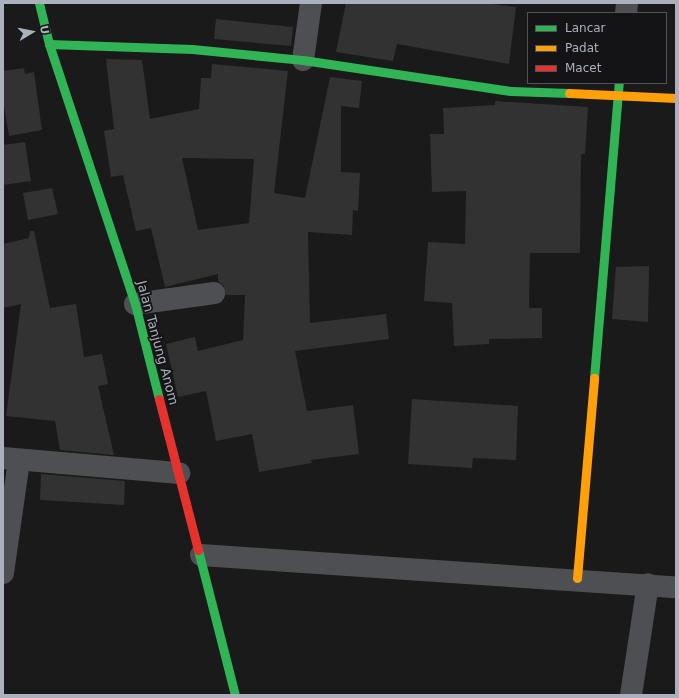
<!DOCTYPE html>
<style>
body{margin:0}
#map{position:relative;width:679px;height:698px;overflow:hidden;background:#1a1a1a;font-family:"DejaVu Sans",sans-serif}
div>[style]{position:absolute}
[style*='--x']{left:calc(var(--x)*1px);top:calc(var(--y)*1px);width:calc(var(--w)*1px);rotate:calc(var(--a)*1deg)}
.building>*{inset:0;background:#323232}
.street>*{height:22px;margin:-11px;padding:0 11px;transform-origin:11px;border-radius:11px;background:#4e4f53}
.fast>*{height:9px;margin:-4.5px;padding:0 4.5px;transform-origin:4.5px;border-radius:4.5px;background:#30b455}
.slow>*{height:9px;margin:-4.5px;padding:0 4.5px;transform-origin:4.5px;border-radius:4.5px;background:#ff9f0a}
.jam>*{height:9px;margin:-4.5px;padding:0 4.5px;transform-origin:4.5px;border-radius:4.5px;background:#e5322d}
span{translate:-50% -50%;white-space:nowrap;text-align:center;line-height:1.15;-webkit-text-stroke:3.5px #141416;paint-order:stroke}
.street-label{font-size:13px;color:#aab1bc}
.frame{position:absolute;inset:0;border:4px solid #aab1bc;pointer-events:none}
.legend{position:absolute;left:527px;top:12px;width:140px;height:72px;box-sizing:border-box;background:#141416;border:1px solid #505358;margin:0;padding:5px 7px;list-style:none;font-size:12px;color:#aab1bc}
.legend li{display:flex;align-items:center;gap:8px;height:20px}
.legend b{width:20px;border:1px solid #505358}
.north{position:absolute;left:12px;top:12px;width:40px;height:40px;-webkit-text-stroke:3px #141416;paint-order:stroke;rotate:80deg;font-size:11px;font-weight:700;line-height:16px;text-align:center;color:#aab1bc}
.north::after{content:'';display:block;margin:auto;width:14px;height:18px;background:#aab1bc;clip-path:polygon(50% 0,100% 100%,50% 72%,0 100%)}
</style>
<div id="map">
<div class="building">
<i style="clip-path:polygon(346px 3px,484px 3px,516px 7px,509px 64px,397px 44px,393px 61px,336px 52px)"></i>
<i style="clip-path:polygon(216px 19px,293px 27px,291px 46px,214px 39px)"></i>
<i style="clip-path:polygon(evenodd,106px 59px,142px 60px,150px 119px,199px 109px,201px 78px,211px 78px,212px 64px,288px 71px,274px 193px,305px 198px,330px 77px,362px 81px,359px 108px,341px 106px,341px 172px,360px 173px,358px 211px,353px 210px,352px 235px,308px 232px,310px 323px,386px 314px,389px 339px,295px 351px,307px 411px,353px 405px,359px 454px,311px 460px,312px 463px,259px 472px,252px 434px,216px 441px,206px 391px,178px 397px,166px 344px,195px 337px,198px 351px,243px 340px,245px 295px,226px 295px,224px 286px,218px 281px,218px 274px,165px 287px,151px 228px,136px 231px,123px 175px,111px 177px,104px 131px,114px 129px,106px 59px,182px 158px,254px 159px,249px 223px,198px 230px,182px 158px)"></i>
<i style="clip-path:polygon(24px 68px,25px 74px,34px 72px,42px 130px,9px 136px,3px 100px,3px 71px)"></i>
<i style="clip-path:polygon(495px 101px,588px 107px,585px 154px,581px 154px,580px 253px,530px 253px,529px 308px,542px 308px,542px 338px,489px 339px,489px 344px,454px 346px,452px 303px,424px 301px,428px 242px,465px 244px,466px 191px,432px 192px,430px 134px,444px 134px,443px 108px,495px 105px)"></i>
<i style="clip-path:polygon(25px 142px,31px 181px,3px 185px,3px 145px)"></i>
<i style="clip-path:polygon(52px 188px,58px 214px,28px 220px,23px 193px)"></i>
<i style="clip-path:polygon(30px 231px,34px 231px,50px 308px,76px 304px,84px 357px,102px 354px,108px 384px,98px 386px,114px 455px,60px 450px,55px 421px,6px 416px,21px 304px,3px 308px,3px 244px,29px 238px)"></i>
<i style="clip-path:polygon(649px 266px,648px 322px,612px 319px,616px 267px)"></i>
<i style="clip-path:polygon(412px 399px,518px 406px,516px 460px,473px 458px,472px 468px,408px 464px)"></i>
<i style="clip-path:polygon(41px 474px,125px 481px,124px 505px,40px 500px)"></i>
</div>
<div class="street">
<i style="--x:626;--y:13;--w:10;--a:-84"></i>
<i style="--x:303;--y:60;--w:58;--a:-82"></i>
<i style="--x:135;--y:304;--w:80;--a:-7.9"></i>
<i style="--x:3;--y:458;--w:177;--a:4.9"></i>
<i style="--x:201;--y:555;--w:476;--a:3.9"></i>
<i style="--x:3;--y:573;--w:114;--a:-81.9"></i>
<i style="--x:631;--y:695;--w:112;--a:-81.3"></i>
</div>
<div class="fast">
<i style="--x:39;--y:3;--w:42;--a:76.3"></i>
<i style="--x:49;--y:44;--w:274;--a:71.7"></i>
<i style="--x:135;--y:304;--w:98;--a:75.8"></i>
<i style="--x:49;--y:44;--w:143;--a:2"></i>
<i style="--x:192;--y:49;--w:112;--a:5.7"></i>
<i style="--x:303;--y:60;--w:210;--a:8.5"></i>
<i style="--x:511;--y:91;--w:58;--a:2"></i>
<i style="--x:594;--y:378;--w:296;--a:-85.2"></i>
<i style="--x:198;--y:550;--w:150;--a:75.7"></i>
</div>
<div class="slow">
<i style="--x:569;--y:93;--w:107;--a:2.7"></i>
<i style="--x:577;--y:578;--w:201;--a:-85.1"></i>
</div>
<div class="jam">
<i style="--x:159;--y:399;--w:156;--a:75.5"></i>
</div>
<div class="street-label">
<span style="left:157px;top:343px;rotate:75deg">Jalan Tanjung Anom</span>
</div>
<div class="frame"></div>
<ul class="legend">
<li><b style="height:5px;background:#30b455"></b>Lancar</li>
<li><b style="height:5px;background:#ff9f0a"></b>Padat</li>
<li><b style="height:5px;background:#e5322d"></b>Macet</li>
</ul>
<div class="north">U</div>
</div>
